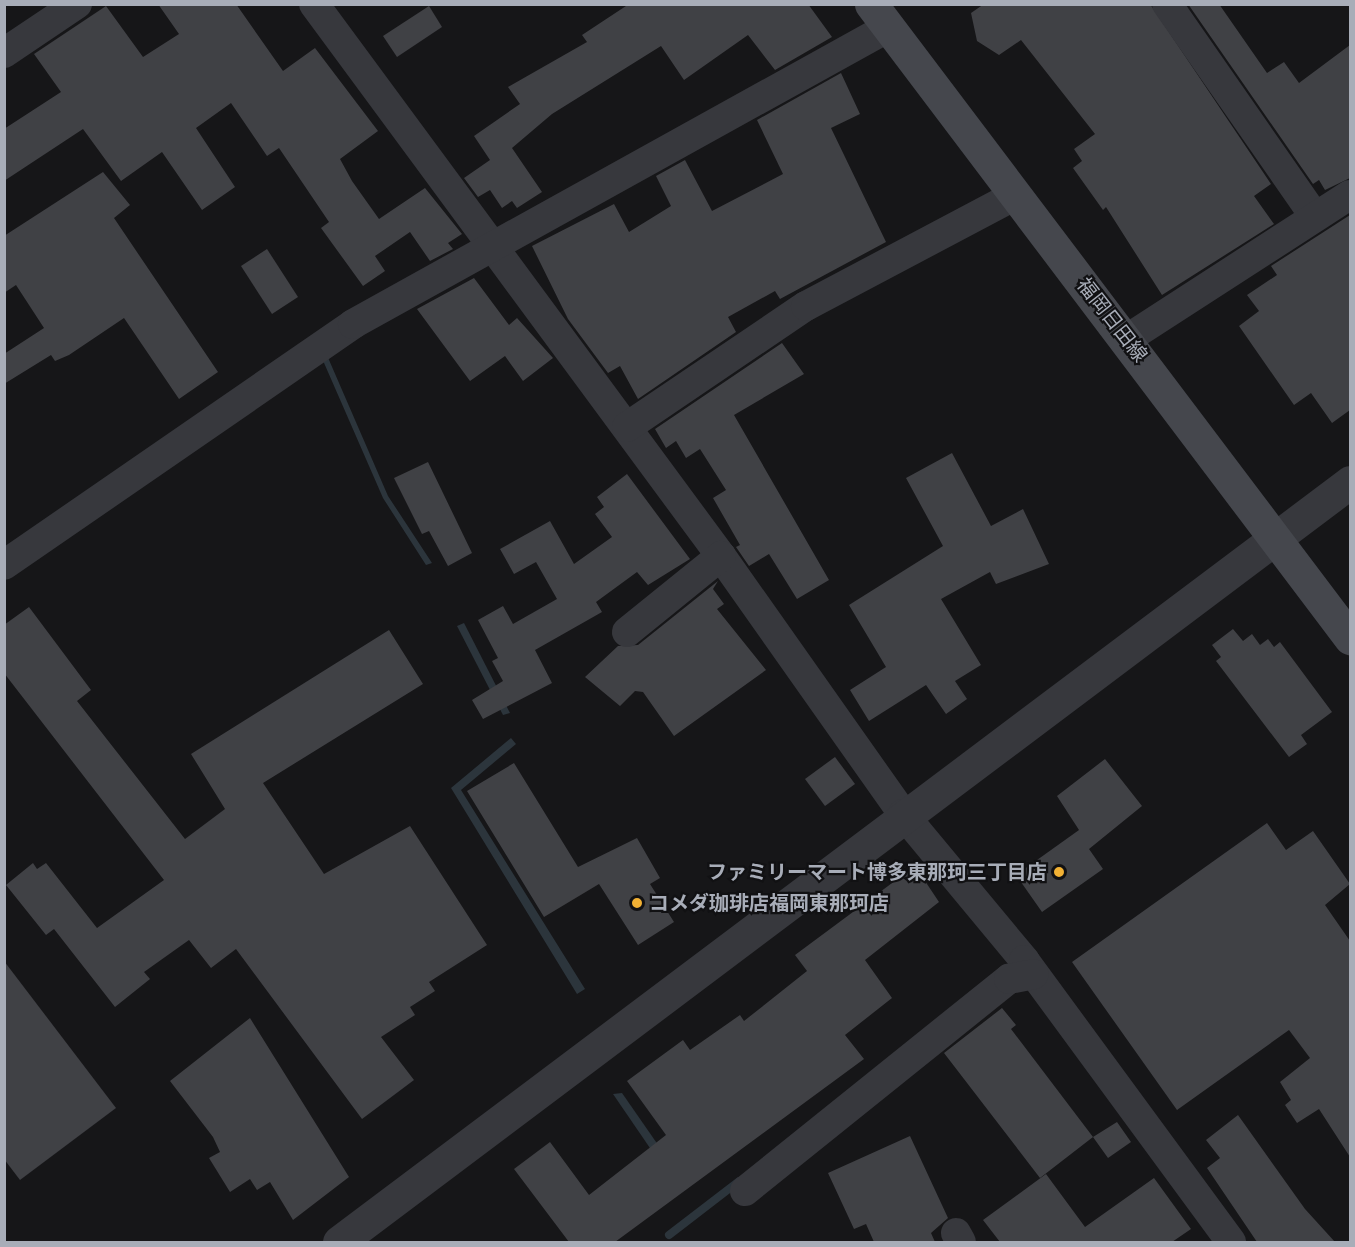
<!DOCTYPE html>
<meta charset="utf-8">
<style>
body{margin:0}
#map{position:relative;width:1355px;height:1247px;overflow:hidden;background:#161618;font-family:Inter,"Noto Sans JP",sans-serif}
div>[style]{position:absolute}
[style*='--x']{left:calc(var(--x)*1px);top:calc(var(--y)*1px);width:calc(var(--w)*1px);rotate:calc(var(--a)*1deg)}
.water>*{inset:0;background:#2c353c}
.stream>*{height:8px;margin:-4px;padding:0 4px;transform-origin:4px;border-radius:4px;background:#2c353c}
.building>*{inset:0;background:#404145}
.minor>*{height:30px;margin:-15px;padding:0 15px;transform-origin:15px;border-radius:15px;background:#37383d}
.tertiary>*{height:33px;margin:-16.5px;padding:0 16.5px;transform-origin:16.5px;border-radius:16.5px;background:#37383d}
.secondary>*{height:33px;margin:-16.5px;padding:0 16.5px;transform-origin:16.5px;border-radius:16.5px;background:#45474d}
.dots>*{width:16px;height:16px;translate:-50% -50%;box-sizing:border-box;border:3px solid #111113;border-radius:50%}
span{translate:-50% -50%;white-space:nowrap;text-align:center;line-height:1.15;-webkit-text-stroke:4.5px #111113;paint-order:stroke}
.street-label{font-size:20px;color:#a8adb8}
.poi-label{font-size:20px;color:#a8adb8;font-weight:700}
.right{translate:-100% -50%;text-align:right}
.left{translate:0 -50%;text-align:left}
.frame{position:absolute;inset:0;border:6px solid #a8adb8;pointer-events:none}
</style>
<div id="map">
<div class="water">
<i style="clip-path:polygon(326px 353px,388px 496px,432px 563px,426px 565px,383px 498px,321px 356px)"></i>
<i style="clip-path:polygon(464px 623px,510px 713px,503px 715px,457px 626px)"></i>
<i style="clip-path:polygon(511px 738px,516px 744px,461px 790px,585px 989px,577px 994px,451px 788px)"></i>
<i style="clip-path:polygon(622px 1093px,688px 1188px,678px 1189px,613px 1094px)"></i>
</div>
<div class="stream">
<i style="--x:669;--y:1235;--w:88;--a:-37.6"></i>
</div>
<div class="building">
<i style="clip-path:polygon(158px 4px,236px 4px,283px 71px,315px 48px,378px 131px,340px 159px,352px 181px,379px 219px,425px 188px,462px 234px,448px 243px,453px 249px,430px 261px,410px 232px,375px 256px,385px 271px,363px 286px,321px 228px,329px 222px,279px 148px,267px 156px,231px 103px,196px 128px,235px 187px,202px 210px,162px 152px,121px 181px,83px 129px,4px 181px,4px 129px,61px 92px,34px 54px,106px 6px,143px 57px,179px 34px)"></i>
<i style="clip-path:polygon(629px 4px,808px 4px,832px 37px,775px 70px,748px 35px,684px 80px,661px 46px,552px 114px,512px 148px,542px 192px,517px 208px,512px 201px,502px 208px,490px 190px,478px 197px,464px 178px,490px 160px,474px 136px,520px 104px,508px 87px,587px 42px,582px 35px)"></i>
<i style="clip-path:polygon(984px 4px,1150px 4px,1271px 184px,1254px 196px,1274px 224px,1162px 295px,1106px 207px,1103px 210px,1073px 168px,1082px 161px,1074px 149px,1095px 134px,1021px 40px,999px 55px,977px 41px,971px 13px)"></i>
<i style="clip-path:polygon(1188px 4px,1219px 4px,1267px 73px,1284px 62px,1299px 83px,1350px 45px,1350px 178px,1325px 190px,1319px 180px,1313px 184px)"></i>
<i style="clip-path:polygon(429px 6px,442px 27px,397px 57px,383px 36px)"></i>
<i style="clip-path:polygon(841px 73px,860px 114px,831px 128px,886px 242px,780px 299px,775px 291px,728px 317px,736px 332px,638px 399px,620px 366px,608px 373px,568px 319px,532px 246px,614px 204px,629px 232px,671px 206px,656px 176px,685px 160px,712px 211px,783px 174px,757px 120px)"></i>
<i style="clip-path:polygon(103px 172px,130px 205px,114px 218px,218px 372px,179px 399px,124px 318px,69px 355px,55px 361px,51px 355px,4px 384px,4px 354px,44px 328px,16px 285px,4px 293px,4px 236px)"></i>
<i style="clip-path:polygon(1350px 215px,1350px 410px,1332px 423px,1311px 393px,1294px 405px,1239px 326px,1259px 311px,1247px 295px,1277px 275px,1271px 266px)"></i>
<i style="clip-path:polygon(267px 249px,298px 297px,272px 314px,241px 266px)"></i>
<i style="clip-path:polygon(474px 278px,509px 325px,517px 318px,553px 358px,523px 381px,505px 356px,470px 381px,417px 309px)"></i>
<i style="clip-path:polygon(782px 343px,804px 374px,734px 415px,829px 580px,797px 599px,769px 554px,749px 566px,736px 547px,740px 545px,713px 498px,726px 490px,700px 449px,686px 458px,676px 441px,666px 448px,655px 429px)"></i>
<i style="clip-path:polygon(952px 453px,991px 526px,1023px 509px,1049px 564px,996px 584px,990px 572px,941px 599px,981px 665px,955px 681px,967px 699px,946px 714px,926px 685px,869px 721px,850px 690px,886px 667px,849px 605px,943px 546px,906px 478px)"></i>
<i style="clip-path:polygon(428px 462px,472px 553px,448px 566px,429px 531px,422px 534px,394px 478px)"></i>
<i style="clip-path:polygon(627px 474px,690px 559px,648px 585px,637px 572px,596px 602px,602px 612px,535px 650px,552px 683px,483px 719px,472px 700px,503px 681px,492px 661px,498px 658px,478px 620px,503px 606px,513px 624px,557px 599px,536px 562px,514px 574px,500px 549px,550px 521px,574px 564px,612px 537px,595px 514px,604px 507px,597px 497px)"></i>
<i style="clip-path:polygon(718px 581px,713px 589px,724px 604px,717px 609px,766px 670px,674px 736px,643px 692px,635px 691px,620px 706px,585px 677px,618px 646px,638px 645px)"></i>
<i style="clip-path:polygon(29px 607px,91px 690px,77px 701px,185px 839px,225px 809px,191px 754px,389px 630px,423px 684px,263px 783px,324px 874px,410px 826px,487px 945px,429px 982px,435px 991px,410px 1007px,415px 1015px,381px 1037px,414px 1080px,362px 1119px,236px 949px,211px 968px,189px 940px,144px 972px,150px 979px,115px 1007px,54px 929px,46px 935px,6px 885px,33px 863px,37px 869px,46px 863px,97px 928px,164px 880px,4px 673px,4px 625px)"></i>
<i style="clip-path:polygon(1233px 629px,1243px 641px,1252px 634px,1260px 645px,1268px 639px,1274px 647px,1280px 642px,1332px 712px,1301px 735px,1307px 744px,1289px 757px,1216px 661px,1221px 657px,1212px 645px)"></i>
<i style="clip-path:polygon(835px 757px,855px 784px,825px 806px,805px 779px)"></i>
<i style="clip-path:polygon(1105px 759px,1142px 806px,1089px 849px,1103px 869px,1042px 912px,1016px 875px,1079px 830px,1057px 796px)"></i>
<i style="clip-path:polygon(514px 763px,578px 867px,637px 838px,660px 878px,650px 884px,674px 922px,638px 945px,599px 884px,544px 917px,467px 791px)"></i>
<i style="clip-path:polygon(1267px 823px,1286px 850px,1313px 831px,1350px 884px,1325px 905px,1350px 941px,1350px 1157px,1319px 1109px,1297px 1123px,1285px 1105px,1291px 1100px,1280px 1082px,1310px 1058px,1289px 1030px,1177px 1110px,1072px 962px)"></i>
<i style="clip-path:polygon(915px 866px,939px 902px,865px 960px,892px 998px,845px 1035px,864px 1059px,615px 1242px,569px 1242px,514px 1169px,550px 1142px,589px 1195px,666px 1135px,627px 1081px,683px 1040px,690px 1050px,740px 1015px,744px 1021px,807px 971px,795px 955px)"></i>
<i style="clip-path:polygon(4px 961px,116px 1108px,20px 1180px,4px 1159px)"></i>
<i style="clip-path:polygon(1002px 1008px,1016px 1025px,1011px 1029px,1093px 1137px,1117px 1122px,1131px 1142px,1108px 1158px,1093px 1137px,1040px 1178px,944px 1053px)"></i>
<i style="clip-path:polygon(250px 1018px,349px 1177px,293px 1220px,270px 1182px,257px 1190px,250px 1179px,230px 1192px,209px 1158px,220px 1152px,213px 1137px,170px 1081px)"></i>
<i style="clip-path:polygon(1238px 1115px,1305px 1209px,1335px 1242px,1257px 1242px,1207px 1168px,1220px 1158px,1206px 1140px)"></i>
<i style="clip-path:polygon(910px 1136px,948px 1218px,931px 1233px,935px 1242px,874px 1242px,866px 1224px,854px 1229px,828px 1173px)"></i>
<i style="clip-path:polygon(1046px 1174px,1085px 1227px,1154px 1178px,1191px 1229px,1172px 1242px,1000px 1242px,983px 1220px)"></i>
</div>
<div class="minor">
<i style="--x:314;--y:4;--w:686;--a:53.6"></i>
<i style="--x:721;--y:556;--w:316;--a:54.8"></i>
<i style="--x:903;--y:814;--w:190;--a:50.3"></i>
<i style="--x:1024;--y:960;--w:350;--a:53.7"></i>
<i style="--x:1167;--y:4;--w:259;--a:55.2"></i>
<i style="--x:4;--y:53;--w:88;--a:-33.9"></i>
<i style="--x:1127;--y:339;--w:265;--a:-32.9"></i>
<i style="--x:627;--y:427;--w:216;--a:-34.1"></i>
<i style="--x:806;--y:306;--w:235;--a:-27.9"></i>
<i style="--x:4;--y:565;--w:424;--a:-34.6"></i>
<i style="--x:353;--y:324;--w:611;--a:-29"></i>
<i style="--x:627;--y:632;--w:121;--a:-39"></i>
<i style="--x:745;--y:1191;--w:339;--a:-38.8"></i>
<i style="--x:1009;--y:979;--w:25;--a:-11"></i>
<i style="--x:956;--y:1233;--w:10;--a:61"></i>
</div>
<div class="tertiary">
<i style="--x:339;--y:1242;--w:1265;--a:-36.93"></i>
</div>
<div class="secondary">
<i style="--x:871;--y:4;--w:795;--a:52.93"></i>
</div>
<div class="dots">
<i style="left:1059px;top:872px;background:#f2b134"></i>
<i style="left:637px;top:903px;background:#f2b134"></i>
</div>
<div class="street-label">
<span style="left:1112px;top:320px;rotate:52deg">福岡日田線</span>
</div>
<div class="poi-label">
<span class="right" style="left:1047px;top:872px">ファミリーマート博多東那珂三丁目店</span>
<span class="left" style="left:649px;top:903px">コメダ珈琲店福岡東那珂店</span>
</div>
<div class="frame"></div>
</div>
